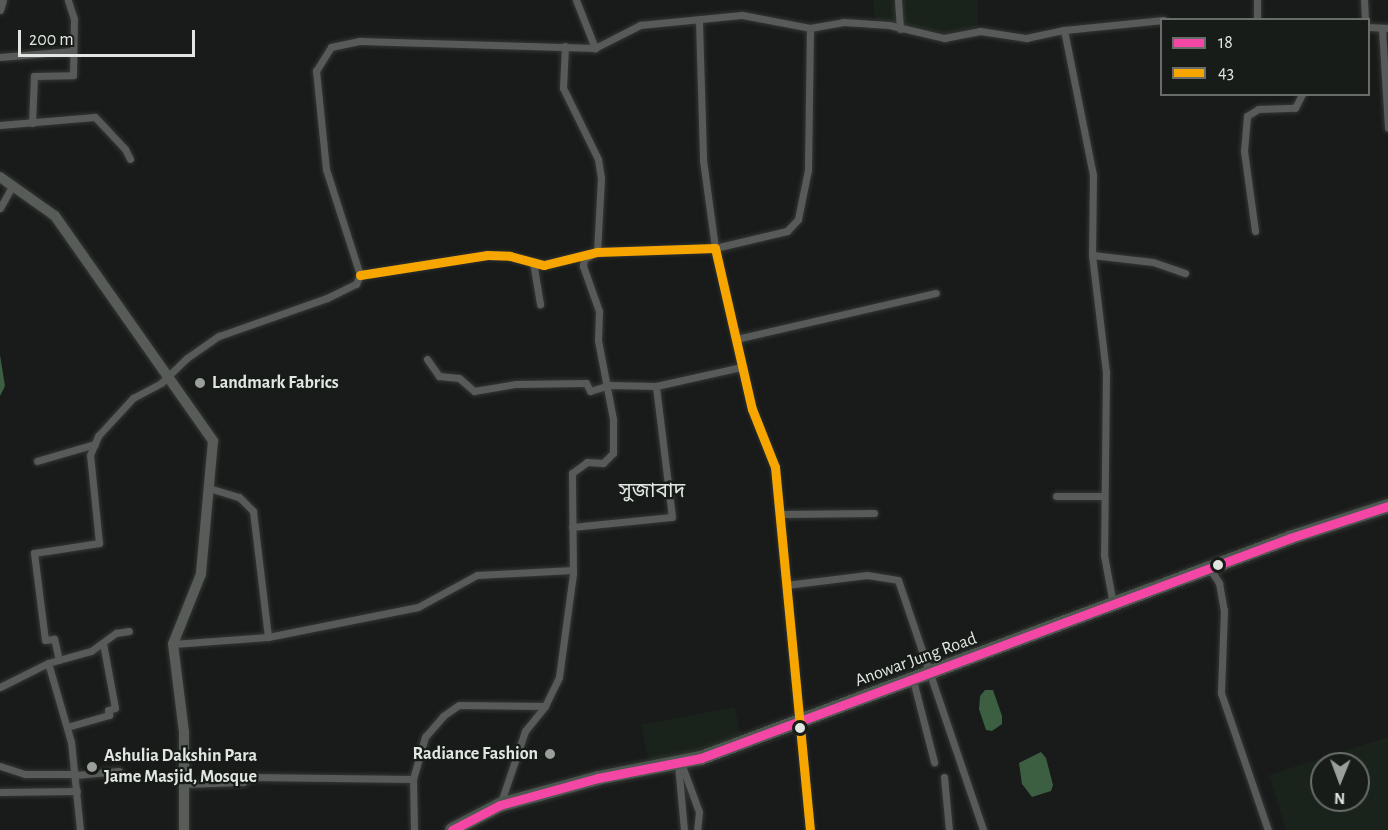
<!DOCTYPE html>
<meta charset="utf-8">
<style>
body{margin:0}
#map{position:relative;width:1388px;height:830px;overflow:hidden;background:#181b19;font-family:"Alegreya Sans","Noto Sans Bengali",sans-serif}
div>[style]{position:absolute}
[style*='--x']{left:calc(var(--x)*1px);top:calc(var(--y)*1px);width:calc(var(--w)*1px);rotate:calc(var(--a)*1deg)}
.built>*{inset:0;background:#1a231b}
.water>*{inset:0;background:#3c5f42}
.roads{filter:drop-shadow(0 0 2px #343634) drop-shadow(0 0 2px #343634)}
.street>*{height:7px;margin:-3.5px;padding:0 3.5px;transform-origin:3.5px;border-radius:3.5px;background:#575a58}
.secondary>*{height:10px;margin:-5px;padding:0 5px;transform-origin:5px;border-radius:5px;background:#575c58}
.highway>*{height:14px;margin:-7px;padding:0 7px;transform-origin:7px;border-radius:7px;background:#4c574f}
.bus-1>*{height:9px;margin:-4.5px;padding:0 4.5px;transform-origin:4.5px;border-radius:4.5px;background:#f346a5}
.bus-2>*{height:9px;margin:-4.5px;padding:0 4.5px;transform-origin:4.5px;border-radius:4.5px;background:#f7a600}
.dots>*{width:16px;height:16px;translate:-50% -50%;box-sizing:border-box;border:3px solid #171c18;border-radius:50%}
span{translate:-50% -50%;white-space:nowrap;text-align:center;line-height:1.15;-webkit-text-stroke:4.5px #171c18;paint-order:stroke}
.poi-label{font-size:18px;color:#e2e6e2;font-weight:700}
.left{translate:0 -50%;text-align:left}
.right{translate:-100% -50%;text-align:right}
.street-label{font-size:18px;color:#e2e6e2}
.quarter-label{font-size:21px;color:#e2e6e2}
.legend{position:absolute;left:1160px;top:18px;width:210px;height:78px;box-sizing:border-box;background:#171c18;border:2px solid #686d69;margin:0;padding:8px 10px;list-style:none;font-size:18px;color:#e2e6e2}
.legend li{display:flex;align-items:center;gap:12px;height:30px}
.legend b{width:30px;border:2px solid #686d69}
.north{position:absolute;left:1310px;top:752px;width:60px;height:60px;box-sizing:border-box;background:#171c18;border:2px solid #686d69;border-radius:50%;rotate:181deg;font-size:16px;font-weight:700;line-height:24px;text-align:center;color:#e2e6e2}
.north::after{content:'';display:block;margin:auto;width:21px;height:27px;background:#9b9f9c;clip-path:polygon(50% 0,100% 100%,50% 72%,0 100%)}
.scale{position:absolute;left:18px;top:30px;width:177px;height:27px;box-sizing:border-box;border:3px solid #e2e6e2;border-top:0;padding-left:8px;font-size:18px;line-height:21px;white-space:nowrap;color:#e2e6e2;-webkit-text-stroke:4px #171c18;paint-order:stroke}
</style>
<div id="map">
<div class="built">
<i style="clip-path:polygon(873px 0,978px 0,978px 28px,945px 34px,875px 20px)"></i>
<i style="clip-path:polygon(735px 707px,742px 741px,650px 767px,641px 725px)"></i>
<i style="clip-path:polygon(evenodd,1388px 737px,1388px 830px,1286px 830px,1269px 775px,1388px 737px,1322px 764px,1358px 764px,1358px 800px,1322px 800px,1322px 764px)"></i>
</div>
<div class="water">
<i style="clip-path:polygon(0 355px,5px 386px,0 396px)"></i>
<i style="clip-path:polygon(985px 690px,993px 690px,1002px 716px,1002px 724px,992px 731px,986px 730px,979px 709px,980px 696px)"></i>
<i style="clip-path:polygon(1041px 752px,1046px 758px,1053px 785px,1051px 791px,1032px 797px,1022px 784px,1019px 763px)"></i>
</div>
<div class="roads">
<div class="street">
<i style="--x:576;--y:0;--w:52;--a:68.4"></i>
<i style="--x:898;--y:0;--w:29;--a:86"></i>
<i style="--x:1257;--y:0;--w:20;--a:90"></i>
<i style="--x:1364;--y:0;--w:20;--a:87"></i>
<i style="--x:0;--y:10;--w:10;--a:-73"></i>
<i style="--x:699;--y:22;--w:138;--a:88.3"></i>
<i style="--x:703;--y:160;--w:89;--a:82.2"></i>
<i style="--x:715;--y:248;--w:74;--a:-13.3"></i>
<i style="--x:787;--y:231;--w:16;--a:-47"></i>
<i style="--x:798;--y:219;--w:50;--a:-78.5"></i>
<i style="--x:808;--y:170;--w:142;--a:-89.2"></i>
<i style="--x:1368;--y:27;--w:20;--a:3"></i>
<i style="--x:1382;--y:29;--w:99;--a:86.5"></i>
<i style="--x:1064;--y:30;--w:148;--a:78.7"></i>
<i style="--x:1093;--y:175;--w:80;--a:90.7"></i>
<i style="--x:1092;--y:255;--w:118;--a:83.2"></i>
<i style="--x:1106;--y:372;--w:183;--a:90.6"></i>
<i style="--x:1104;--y:555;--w:50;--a:79.6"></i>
<i style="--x:0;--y:57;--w:73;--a:-4.7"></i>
<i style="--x:32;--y:123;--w:47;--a:-87.6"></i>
<i style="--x:34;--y:76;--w:39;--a:-1"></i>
<i style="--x:73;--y:75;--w:56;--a:-89"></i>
<i style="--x:74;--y:19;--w:20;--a:-108"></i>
<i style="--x:0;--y:125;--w:95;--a:-4.8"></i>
<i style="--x:95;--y:117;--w:44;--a:46.8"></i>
<i style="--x:125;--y:149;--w:11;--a:63"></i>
<i style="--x:0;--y:208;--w:25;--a:-61"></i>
<i style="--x:1255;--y:231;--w:81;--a:-97.8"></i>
<i style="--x:1244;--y:151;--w:35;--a:-85"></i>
<i style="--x:1247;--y:116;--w:13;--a:-32"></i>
<i style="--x:1258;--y:109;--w:37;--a:-2"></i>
<i style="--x:1295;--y:108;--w:16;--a:-63"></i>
<i style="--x:1092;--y:255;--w:61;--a:6.5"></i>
<i style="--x:1153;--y:262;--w:34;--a:19"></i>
<i style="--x:533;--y:262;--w:43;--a:80.5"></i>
<i style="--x:360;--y:275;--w:129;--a:-8.9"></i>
<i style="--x:487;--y:255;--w:23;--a:2"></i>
<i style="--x:510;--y:256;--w:35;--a:15"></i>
<i style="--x:544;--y:265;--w:55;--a:-13.8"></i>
<i style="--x:597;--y:252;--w:118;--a:-1.9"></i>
<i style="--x:715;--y:248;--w:165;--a:77.1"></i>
<i style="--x:752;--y:409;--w:62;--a:68.4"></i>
<i style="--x:775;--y:467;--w:365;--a:84.5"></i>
<i style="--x:736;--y:339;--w:205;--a:-13"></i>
<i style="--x:427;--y:359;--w:21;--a:55"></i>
<i style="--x:439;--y:376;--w:20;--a:6"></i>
<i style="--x:459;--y:378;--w:20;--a:41"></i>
<i style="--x:474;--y:391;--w:43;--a:-9.5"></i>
<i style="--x:516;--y:384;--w:70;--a:-0.8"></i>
<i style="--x:586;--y:383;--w:9;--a:63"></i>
<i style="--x:590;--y:391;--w:21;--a:-17"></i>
<i style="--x:610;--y:385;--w:46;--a:1.2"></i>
<i style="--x:37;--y:461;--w:60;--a:-16.3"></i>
<i style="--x:209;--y:488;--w:31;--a:17"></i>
<i style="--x:239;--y:497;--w:20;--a:45"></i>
<i style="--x:253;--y:511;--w:127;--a:83.2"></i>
<i style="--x:1056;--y:496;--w:46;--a:0"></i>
<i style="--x:782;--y:514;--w:92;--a:-0.6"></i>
<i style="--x:572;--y:527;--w:100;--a:-5.7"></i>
<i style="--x:672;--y:517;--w:132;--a:-97"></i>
<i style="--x:656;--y:386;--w:88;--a:-12.5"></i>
<i style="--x:1210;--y:569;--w:17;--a:57"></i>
<i style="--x:1219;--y:583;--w:27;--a:80"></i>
<i style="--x:1224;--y:610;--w:83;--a:92.1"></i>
<i style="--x:1221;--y:693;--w:145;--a:71.1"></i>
<i style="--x:786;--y:585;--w:82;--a:-7"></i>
<i style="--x:867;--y:575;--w:31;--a:9"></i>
<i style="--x:898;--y:580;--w:264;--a:71.2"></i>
<i style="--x:173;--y:644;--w:95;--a:-4.2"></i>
<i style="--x:268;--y:637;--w:153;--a:-11.3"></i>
<i style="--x:418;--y:607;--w:67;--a:-28.5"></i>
<i style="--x:477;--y:575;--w:96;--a:-3"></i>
<i style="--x:59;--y:660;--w:22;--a:-103"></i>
<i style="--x:54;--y:639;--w:9;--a:174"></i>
<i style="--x:45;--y:640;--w:88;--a:-97.2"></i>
<i style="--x:34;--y:553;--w:66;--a:-8.7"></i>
<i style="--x:99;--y:543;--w:88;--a:-95.8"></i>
<i style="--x:90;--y:455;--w:21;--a:-67"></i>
<i style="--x:98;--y:436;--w:52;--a:-47.4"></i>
<i style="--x:133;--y:398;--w:32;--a:-28"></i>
<i style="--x:161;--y:383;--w:36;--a:-44"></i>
<i style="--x:187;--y:358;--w:39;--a:-35"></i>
<i style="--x:219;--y:336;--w:114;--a:-19.4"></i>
<i style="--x:327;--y:298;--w:32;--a:-26"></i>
<i style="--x:356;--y:284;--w:10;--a:-66"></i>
<i style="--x:360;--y:275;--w:111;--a:-107.8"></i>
<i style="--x:326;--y:169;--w:99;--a:-95.8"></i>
<i style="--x:316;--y:71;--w:28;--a:-58"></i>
<i style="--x:331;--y:47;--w:30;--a:-12"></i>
<i style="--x:360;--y:41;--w:235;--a:1.7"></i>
<i style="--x:595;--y:48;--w:51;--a:-27.1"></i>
<i style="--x:640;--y:25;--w:102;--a:-5.6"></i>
<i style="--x:742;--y:15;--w:69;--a:10.8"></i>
<i style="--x:810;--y:28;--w:34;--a:-10"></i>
<i style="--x:843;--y:22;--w:46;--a:3.7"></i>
<i style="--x:889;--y:25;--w:57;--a:13.3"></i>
<i style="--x:944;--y:38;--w:37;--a:-11"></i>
<i style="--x:980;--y:31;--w:47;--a:8.7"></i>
<i style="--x:1026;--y:38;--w:39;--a:-12"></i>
<i style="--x:1064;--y:30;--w:100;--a:-5.7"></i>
<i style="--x:913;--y:680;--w:85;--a:75.6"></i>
<i style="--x:0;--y:687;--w:54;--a:-26.6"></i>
<i style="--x:67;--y:727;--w:44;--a:-15.9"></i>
<i style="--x:109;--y:715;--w:5;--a:-101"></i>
<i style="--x:108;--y:710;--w:7;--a:-16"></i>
<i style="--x:115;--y:708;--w:66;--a:-100.5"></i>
<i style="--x:681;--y:763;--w:52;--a:69.8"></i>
<i style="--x:699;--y:812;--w:18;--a:96"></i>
<i style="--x:678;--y:764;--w:66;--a:84.8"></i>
<i style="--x:0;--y:766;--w:26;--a:18"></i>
<i style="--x:25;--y:774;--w:51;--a:0"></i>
<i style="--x:76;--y:775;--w:43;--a:-5.3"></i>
<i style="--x:944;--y:777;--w:53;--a:84.6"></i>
<i style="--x:184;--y:784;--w:59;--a:-1.9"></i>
<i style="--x:243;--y:782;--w:9;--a:-32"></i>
<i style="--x:251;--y:777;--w:162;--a:0.7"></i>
<i style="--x:0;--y:792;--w:77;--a:-0.7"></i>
<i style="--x:500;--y:805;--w:78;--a:-71.3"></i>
<i style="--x:525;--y:731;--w:32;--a:-51"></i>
<i style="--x:545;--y:706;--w:32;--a:-64"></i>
<i style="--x:559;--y:677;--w:104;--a:-82.3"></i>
<i style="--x:573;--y:574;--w:101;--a:-90.6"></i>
<i style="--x:572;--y:473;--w:19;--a:-36"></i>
<i style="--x:587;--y:462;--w:16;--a:4"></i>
<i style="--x:603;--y:463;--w:14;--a:-45"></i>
<i style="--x:613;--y:453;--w:34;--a:-90"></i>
<i style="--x:613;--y:419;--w:80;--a:-100.8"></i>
<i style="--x:598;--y:340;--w:29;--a:-88"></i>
<i style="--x:599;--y:311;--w:48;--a:-109.6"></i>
<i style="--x:583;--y:266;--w:7;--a:-82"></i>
<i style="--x:584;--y:259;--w:15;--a:-28"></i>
<i style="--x:597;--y:252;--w:74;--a:-86.9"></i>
<i style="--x:601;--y:178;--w:19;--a:-99"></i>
<i style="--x:598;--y:159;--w:79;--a:-116.2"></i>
<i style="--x:563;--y:88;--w:42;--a:-87.3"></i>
<i style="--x:80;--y:830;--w:88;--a:-95.8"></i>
<i style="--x:71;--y:742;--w:82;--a:-106.2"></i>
<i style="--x:48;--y:663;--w:45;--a:-15.6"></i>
<i style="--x:91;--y:651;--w:31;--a:-36"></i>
<i style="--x:116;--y:633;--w:13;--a:-9"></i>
<i style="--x:414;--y:830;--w:51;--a:-91.1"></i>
<i style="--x:413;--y:779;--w:44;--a:-74.1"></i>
<i style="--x:425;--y:737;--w:28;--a:-49"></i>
<i style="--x:443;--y:716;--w:19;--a:-35"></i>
<i style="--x:459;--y:705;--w:86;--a:0.7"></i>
</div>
<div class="secondary">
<i style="--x:0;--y:177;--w:67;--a:35.3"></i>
<i style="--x:55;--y:216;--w:275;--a:54.9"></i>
<i style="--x:213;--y:441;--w:134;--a:95.2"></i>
<i style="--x:201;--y:574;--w:75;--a:111.8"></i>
<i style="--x:173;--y:644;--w:89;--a:82.9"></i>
<i style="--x:184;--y:732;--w:98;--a:90"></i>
</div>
<div class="highway">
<i style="--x:452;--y:830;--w:54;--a:-27.5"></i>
<i style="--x:500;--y:805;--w:102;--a:-15.4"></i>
<i style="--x:598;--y:778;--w:105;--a:-11"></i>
<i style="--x:701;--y:758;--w:629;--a:-20.48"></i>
<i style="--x:1290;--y:538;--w:103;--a:-18.1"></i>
</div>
</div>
<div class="bus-1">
<i style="--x:452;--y:830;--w:54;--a:-27.5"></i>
<i style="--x:500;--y:805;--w:102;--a:-15.4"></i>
<i style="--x:598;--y:778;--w:105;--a:-11"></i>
<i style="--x:701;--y:758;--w:629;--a:-20.48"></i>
<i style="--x:1290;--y:538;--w:103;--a:-18.1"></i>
</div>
<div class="bus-2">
<i style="--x:360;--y:275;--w:129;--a:-8.9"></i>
<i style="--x:487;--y:255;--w:23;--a:2"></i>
<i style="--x:510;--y:256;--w:35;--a:15"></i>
<i style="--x:544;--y:265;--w:55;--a:-13.8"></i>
<i style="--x:597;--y:252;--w:118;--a:-1.9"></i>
<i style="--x:715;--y:248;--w:165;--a:77.1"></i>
<i style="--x:752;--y:409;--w:62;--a:68.4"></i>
<i style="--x:775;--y:467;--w:365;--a:84.5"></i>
</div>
<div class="dots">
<i style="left:200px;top:383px;background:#9b9f9c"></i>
<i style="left:1218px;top:565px;background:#e2e6e2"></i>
<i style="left:800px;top:728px;background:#e2e6e2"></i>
<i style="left:550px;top:754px;background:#9b9f9c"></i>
<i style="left:92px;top:767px;background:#9b9f9c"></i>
</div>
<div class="poi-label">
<span class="left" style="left:212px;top:383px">Landmark Fabrics</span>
<span class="right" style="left:538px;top:754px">Radiance Fashion</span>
<span class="left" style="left:104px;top:767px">Ashulia Dakshin Para<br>Jame Masjid, Mosque</span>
</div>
<div class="street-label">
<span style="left:916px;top:660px;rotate:-20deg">Anowar Jung Road</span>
</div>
<div class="quarter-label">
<span style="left:652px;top:491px">সুজাবাদ</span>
</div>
<ul class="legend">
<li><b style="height:8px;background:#f346a5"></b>18</li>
<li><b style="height:8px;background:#f7a600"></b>43</li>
</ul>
<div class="north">N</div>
<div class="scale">200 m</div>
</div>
